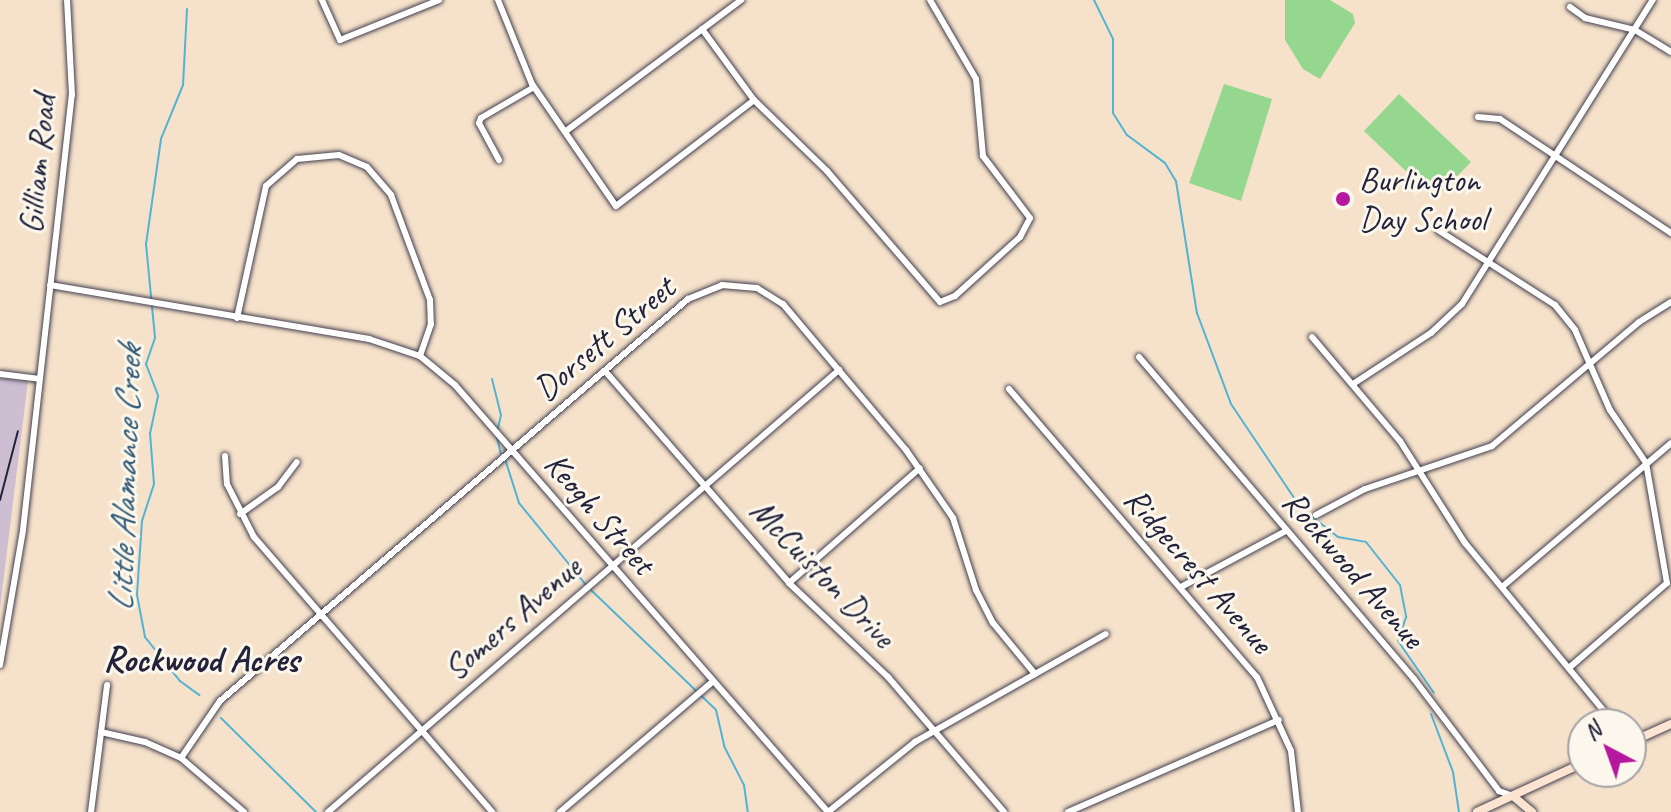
<!DOCTYPE html>
<style>
body{margin:0}
#map{position:relative;width:1671px;height:812px;overflow:hidden;background:#f6e2ca;font-family:Caveat,sans-serif}
div>[style]{position:absolute}
[style*='--x']{left:calc(var(--x)*1px);top:calc(var(--y)*1px);width:calc(var(--w)*1px);rotate:calc(var(--a)*1deg)}
.industrial>*{inset:0;background:#cdbed2}
.green>*{inset:0;background:#95d78e}
.stream>*{height:2px;margin:-1px;padding:0 1px;transform-origin:1px;border-radius:1px;background:#54b3d3}
.roads{filter:drop-shadow(0 0 2px #423f50) drop-shadow(0 0 2px #423f50)}
.street>*{height:6px;margin:-3px;padding:0 3px;transform-origin:3px;border-radius:3px;background:#fff}
.secondary>*{height:8px;margin:-4px;padding:0 4px;transform-origin:4px;border-radius:4px;background:#fde4d1}
.rail>*{height:2px;margin:-1px;padding:0 1px;transform-origin:1px;border-radius:1px;background:#22223b}
.dots>*{width:22px;height:22px;translate:-50% -50%;box-sizing:border-box;border:4px solid #fbf7ec;border-radius:50%}
span{translate:-50% -50%;white-space:nowrap;text-align:center;line-height:1.15;-webkit-text-stroke:6px #fbf7ec;paint-order:stroke}
.street-label{font-size:34px;color:#22223b}
.poi-label{font-size:34px;color:#22223b}
.left{translate:0 -50%;text-align:left}
.water-label{font-size:36px;color:#365c78;font-style:italic}
.neighbourhood-label{font-size:36px;color:#22223b;font-weight:700}
.north{position:absolute;left:1567px;top:708px;width:80px;height:80px;box-sizing:border-box;background:#fbf7ec;border:2px solid #a4a2a5;border-radius:50%;rotate:319deg;font-size:22px;font-weight:700;line-height:32px;text-align:center;color:#22223b}
.north::after{content:'';display:block;margin:auto;width:28px;height:36px;background:#b5179e;clip-path:polygon(50% 0,100% 100%,50% 72%,0 100%)}
</style>
<div id="map">
<div class="industrial">
<i style="clip-path:polygon(0 378px,28px 381px,0 608px)"></i>
</div>
<div class="green">
<i style="clip-path:polygon(1285px 0,1330px 0,1353px 14px,1355px 23px,1320px 79px,1303px 69px,1285px 40px)"></i>
<i style="clip-path:polygon(1224px 84px,1272px 99px,1241px 201px,1189px 183px)"></i>
<i style="clip-path:polygon(1399px 94px,1471px 162px,1435px 199px,1364px 131px)"></i>
</div>
<div class="stream">
<i style="--x:1094;--y:0;--w:43;--a:64"></i>
<i style="--x:1113;--y:39;--w:74;--a:90"></i>
<i style="--x:1113;--y:113;--w:26;--a:58"></i>
<i style="--x:1127;--y:135;--w:47;--a:36.4"></i>
<i style="--x:1165;--y:163;--w:21;--a:59"></i>
<i style="--x:1176;--y:181;--w:134;--a:81"></i>
<i style="--x:1197;--y:313;--w:97;--a:69.5"></i>
<i style="--x:1231;--y:404;--w:125;--a:56.1"></i>
<i style="--x:1301;--y:508;--w:47;--a:38.1"></i>
<i style="--x:1338;--y:537;--w:28;--a:10"></i>
<i style="--x:1366;--y:542;--w:55;--a:51.7"></i>
<i style="--x:1400;--y:585;--w:33;--a:79"></i>
<i style="--x:1406;--y:617;--w:25;--a:108"></i>
<i style="--x:1398;--y:641;--w:63;--a:55.3"></i>
<i style="--x:187;--y:9;--w:76;--a:93"></i>
<i style="--x:183;--y:85;--w:58;--a:112.2"></i>
<i style="--x:161;--y:139;--w:106;--a:98.1"></i>
<i style="--x:146;--y:244;--w:94;--a:84.5"></i>
<i style="--x:155;--y:338;--w:28;--a:109"></i>
<i style="--x:146;--y:364;--w:34;--a:69"></i>
<i style="--x:158;--y:396;--w:38;--a:102"></i>
<i style="--x:150;--y:433;--w:51;--a:85.5"></i>
<i style="--x:154;--y:484;--w:39;--a:108"></i>
<i style="--x:142;--y:521;--w:74;--a:93.9"></i>
<i style="--x:137;--y:595;--w:43;--a:79.2"></i>
<i style="--x:145;--y:637;--w:56;--a:51.5"></i>
<i style="--x:180;--y:681;--w:24;--a:36"></i>
<i style="--x:492;--y:379;--w:37;--a:76"></i>
<i style="--x:501;--y:415;--w:17;--a:103"></i>
<i style="--x:497;--y:438;--w:16;--a:76"></i>
<i style="--x:505;--y:459;--w:46;--a:72.3"></i>
<i style="--x:519;--y:503;--w:106;--a:50.7"></i>
<i style="--x:591;--y:590;--w:173;--a:43.8"></i>
<i style="--x:716;--y:710;--w:37;--a:77"></i>
<i style="--x:724;--y:746;--w:44;--a:62.9"></i>
<i style="--x:744;--y:785;--w:27;--a:82"></i>
<i style="--x:1431;--y:714;--w:62;--a:69.2"></i>
<i style="--x:1453;--y:772;--w:40;--a:81.5"></i>
<i style="--x:221;--y:718;--w:134;--a:44.7"></i>
</div>
<div class="roads">
<div class="street">
<i style="--x:322;--y:0;--w:44;--a:65.8"></i>
<i style="--x:340;--y:40;--w:107;--a:-22"></i>
<i style="--x:498;--y:0;--w:91;--a:68"></i>
<i style="--x:532;--y:84;--w:148;--a:55.5"></i>
<i style="--x:616;--y:206;--w:174;--a:-37.5"></i>
<i style="--x:1570;--y:7;--w:19;--a:36"></i>
<i style="--x:1585;--y:18;--w:51;--a:13.5"></i>
<i style="--x:1635;--y:30;--w:42;--a:31.4"></i>
<i style="--x:702;--y:29;--w:88;--a:53.8"></i>
<i style="--x:754;--y:100;--w:102;--a:44.2"></i>
<i style="--x:827;--y:171;--w:173;--a:49.2"></i>
<i style="--x:940;--y:302;--w:16;--a:-22"></i>
<i style="--x:955;--y:296;--w:88;--a:-42.2"></i>
<i style="--x:1020;--y:237;--w:21;--a:-62"></i>
<i style="--x:1030;--y:218;--w:78;--a:-127.2"></i>
<i style="--x:983;--y:156;--w:77;--a:-95.2"></i>
<i style="--x:976;--y:79;--w:91;--a:-120.2"></i>
<i style="--x:1478;--y:117;--w:22;--a:5"></i>
<i style="--x:1500;--y:119;--w:206;--a:33.7"></i>
<i style="--x:566;--y:131;--w:219;--a:-36.8"></i>
<i style="--x:499;--y:160;--w:42;--a:-118.4"></i>
<i style="--x:479;--y:123;--w:5;--a:-68"></i>
<i style="--x:481;--y:118;--w:61;--a:-30.3"></i>
<i style="--x:1438;--y:230;--w:139;--a:32.7"></i>
<i style="--x:1555;--y:305;--w:32;--a:51"></i>
<i style="--x:1575;--y:330;--w:87;--a:66.4"></i>
<i style="--x:1610;--y:410;--w:64;--a:55.8"></i>
<i style="--x:1646;--y:463;--w:122;--a:80.1"></i>
<i style="--x:1667;--y:583;--w:130;--a:139.1"></i>
<i style="--x:50;--y:285;--w:324;--a:9.6"></i>
<i style="--x:369;--y:339;--w:54;--a:18.4"></i>
<i style="--x:420;--y:356;--w:45;--a:39.6"></i>
<i style="--x:455;--y:385;--w:567;--a:48.86"></i>
<i style="--x:237;--y:318;--w:135;--a:-77.6"></i>
<i style="--x:266;--y:186;--w:41;--a:-41.1"></i>
<i style="--x:297;--y:159;--w:42;--a:-5.4"></i>
<i style="--x:339;--y:155;--w:30;--a:23"></i>
<i style="--x:367;--y:167;--w:37;--a:49"></i>
<i style="--x:391;--y:195;--w:112;--a:69.6"></i>
<i style="--x:430;--y:300;--w:24;--a:88"></i>
<i style="--x:431;--y:324;--w:34;--a:109"></i>
<i style="--x:1312;--y:337;--w:136;--a:49.8"></i>
<i style="--x:1400;--y:441;--w:121;--a:57.5"></i>
<i style="--x:1465;--y:543;--w:235;--a:50.4"></i>
<i style="--x:1139;--y:357;--w:423;--a:49.5"></i>
<i style="--x:1414;--y:679;--w:141;--a:52.8"></i>
<i style="--x:1499;--y:791;--w:15;--a:20"></i>
<i style="--x:605;--y:371;--w:281;--a:49"></i>
<i style="--x:789;--y:583;--w:137;--a:43.5"></i>
<i style="--x:888;--y:677;--w:178;--a:49.3"></i>
<i style="--x:0;--y:374;--w:38;--a:7"></i>
<i style="--x:1353;--y:384;--w:93;--a:-33.2"></i>
<i style="--x:1431;--y:333;--w:42;--a:-43.1"></i>
<i style="--x:1462;--y:304;--w:359;--a:-57.9"></i>
<i style="--x:1009;--y:389;--w:380;--a:49.3"></i>
<i style="--x:1257;--y:677;--w:81;--a:65.3"></i>
<i style="--x:1291;--y:751;--w:61;--a:83.5"></i>
<i style="--x:225;--y:456;--w:28;--a:86"></i>
<i style="--x:227;--y:484;--w:59;--a:63"></i>
<i style="--x:254;--y:537;--w:364;--a:49.1"></i>
<i style="--x:240;--y:514;--w:47;--a:-35.4"></i>
<i style="--x:278;--y:487;--w:31;--a:-53"></i>
<i style="--x:1316;--y:515;--w:55;--a:-28"></i>
<i style="--x:1365;--y:489;--w:134;--a:-18.7"></i>
<i style="--x:1492;--y:446;--w:192;--a:-40.1"></i>
<i style="--x:1639;--y:322;--w:38;--a:-32"></i>
<i style="--x:789;--y:583;--w:174;--a:-41.3"></i>
<i style="--x:1181;--y:587;--w:119;--a:-28.1"></i>
<i style="--x:1502;--y:587;--w:222;--a:-40.4"></i>
<i style="--x:0;--y:665;--w:137;--a:-80.3"></i>
<i style="--x:23;--y:530;--w:438;--a:-83.6"></i>
<i style="--x:72;--y:95;--w:95;--a:-93"></i>
<i style="--x:101;--y:732;--w:45;--a:12.8"></i>
<i style="--x:145;--y:742;--w:39;--a:24"></i>
<i style="--x:181;--y:758;--w:83;--a:40.6"></i>
<i style="--x:181;--y:758;--w:69;--a:-55.6"></i>
<i style="--x:220;--y:701;--w:617;--a:-40.66"></i>
<i style="--x:688;--y:299;--w:37;--a:-22"></i>
<i style="--x:722;--y:285;--w:35;--a:5"></i>
<i style="--x:757;--y:288;--w:31;--a:32"></i>
<i style="--x:783;--y:304;--w:191;--a:49.9"></i>
<i style="--x:906;--y:450;--w:83;--a:55.3"></i>
<i style="--x:953;--y:518;--w:76;--a:72.3"></i>
<i style="--x:976;--y:590;--w:37;--a:63"></i>
<i style="--x:993;--y:623;--w:66;--a:50.5"></i>
<i style="--x:91;--y:812;--w:128;--a:-82.8"></i>
<i style="--x:328;--y:812;--w:676;--a:-40.86"></i>
<i style="--x:560;--y:812;--w:200;--a:-40.5"></i>
<i style="--x:828;--y:812;--w:112;--a:-38.8"></i>
<i style="--x:915;--y:742;--w:219;--a:-29.5"></i>
<i style="--x:1068;--y:812;--w:230;--a:-23.6"></i>
</div>
<div class="secondary">
<i style="--x:1631;--y:742;--w:44;--a:-24.2"></i>
<i style="--x:1513;--y:796;--w:25;--a:40"></i>
<i style="--x:1477;--y:812;--w:117;--a:-24.8"></i>
</div>
</div>
<div class="rail">
<i style="--x:0;--y:500;--w:71;--a:-75.4"></i>
</div>
<div class="dots">
<i style="left:1343px;top:199px;background:#b5179e"></i>
</div>
<div class="street-label">
<span style="left:37px;top:164px;rotate:-84deg">Gilliam Road</span>
<span style="left:604px;top:338px;rotate:-40deg">Dorsett Street</span>
<span style="left:600px;top:513px;rotate:49deg">Keogh Street</span>
<span style="left:1354px;top:569px;rotate:49deg">Rockwood Avenue</span>
<span style="left:1199px;top:570px;rotate:49deg">Ridgecrest Avenue</span>
<span style="left:823px;top:573px;rotate:46deg">McCuiston Drive</span>
<span style="left:512px;top:618px;rotate:-41deg">Somers Avenue</span>
</div>
<div class="poi-label">
<span class="left" style="left:1359px;top:199px">Burlington<br>Day School</span>
</div>
<div class="water-label">
<span style="left:125px;top:479px;rotate:-88deg">Little Alamance Creek</span>
</div>
<div class="neighbourhood-label">
<span style="left:201px;top:660px">Rockwood Acres</span>
</div>
<div class="north">N</div>
</div>
